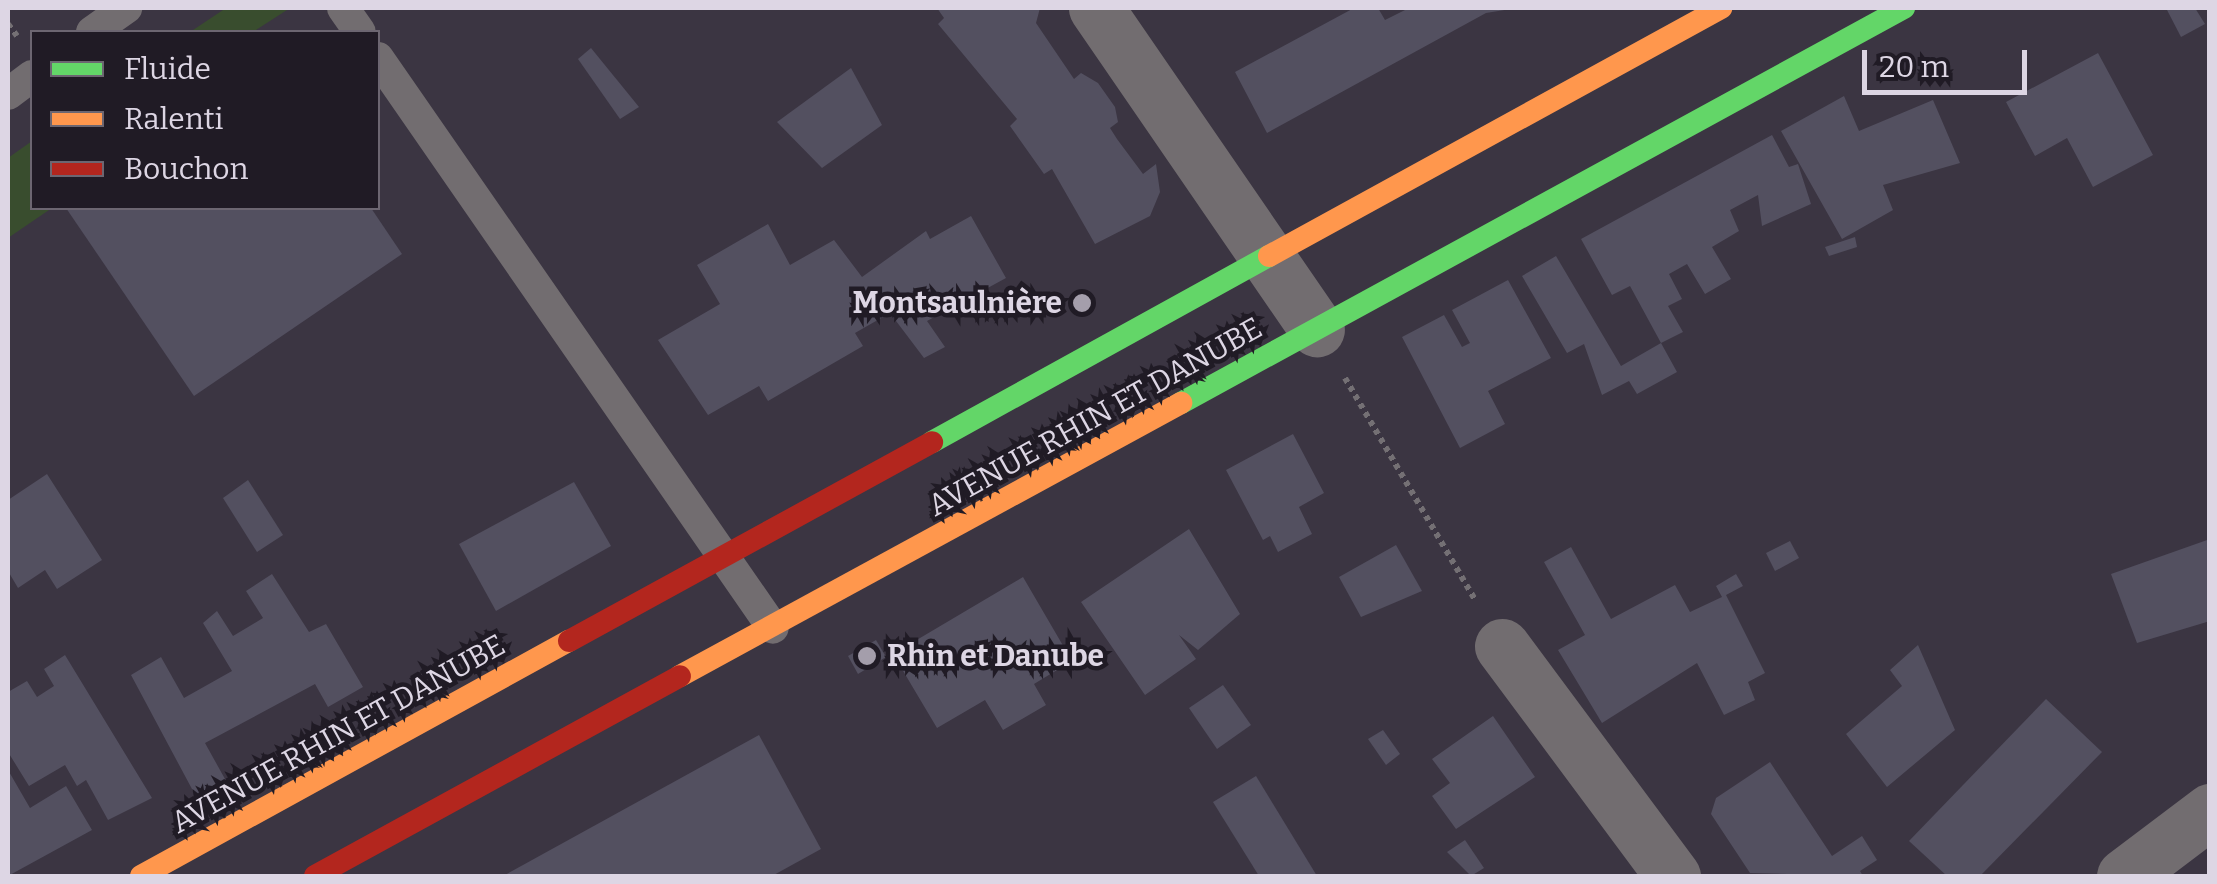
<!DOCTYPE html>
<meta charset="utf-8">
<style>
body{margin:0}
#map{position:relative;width:2217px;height:884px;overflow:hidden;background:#3b3542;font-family:Bitter,serif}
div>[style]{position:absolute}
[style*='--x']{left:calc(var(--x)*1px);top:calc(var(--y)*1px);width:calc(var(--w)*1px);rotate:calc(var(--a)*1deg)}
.green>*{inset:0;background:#394d2e}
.building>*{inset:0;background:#535060}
.path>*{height:6px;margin-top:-3px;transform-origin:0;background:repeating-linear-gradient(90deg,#747074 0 5px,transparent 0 10px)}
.lane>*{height:32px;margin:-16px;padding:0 16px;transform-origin:16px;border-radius:16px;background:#726d70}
.street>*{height:55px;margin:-27.5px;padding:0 27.5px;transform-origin:27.5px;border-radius:27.5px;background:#726d70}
.fast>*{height:22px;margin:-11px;padding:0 11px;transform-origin:11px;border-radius:11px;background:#63d668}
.slow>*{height:22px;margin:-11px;padding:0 11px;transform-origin:11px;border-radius:11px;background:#ff974d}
.jam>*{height:22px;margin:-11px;padding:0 11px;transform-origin:11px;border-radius:11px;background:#b3261e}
.dots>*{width:28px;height:28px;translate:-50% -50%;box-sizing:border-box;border:5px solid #201b25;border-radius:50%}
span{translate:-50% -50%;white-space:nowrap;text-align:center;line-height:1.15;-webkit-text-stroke:9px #201b25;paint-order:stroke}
.poi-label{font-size:30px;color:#ddd6e4;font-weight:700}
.right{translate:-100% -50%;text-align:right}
.left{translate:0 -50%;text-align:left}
.street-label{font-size:30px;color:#ddd6e4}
.frame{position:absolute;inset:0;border:10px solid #ddd6e4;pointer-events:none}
.legend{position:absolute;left:30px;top:30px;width:350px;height:180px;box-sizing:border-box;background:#201b25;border:2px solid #6c6671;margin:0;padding:12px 18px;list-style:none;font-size:30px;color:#ddd6e4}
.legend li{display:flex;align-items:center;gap:20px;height:50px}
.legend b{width:50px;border:2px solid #6c6671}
.scale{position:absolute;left:1862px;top:50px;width:165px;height:45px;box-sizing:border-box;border:5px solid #ddd6e4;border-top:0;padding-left:12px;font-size:30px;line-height:35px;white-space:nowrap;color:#ddd6e4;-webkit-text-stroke:8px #201b25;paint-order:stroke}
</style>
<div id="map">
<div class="green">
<i style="clip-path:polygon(226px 8px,286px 8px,287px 10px,253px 32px,190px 32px)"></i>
<i style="clip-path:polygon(32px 141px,32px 208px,52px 208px,8px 238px,8px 158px)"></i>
</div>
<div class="building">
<i style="clip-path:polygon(937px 8px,1040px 8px,1036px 23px,1074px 79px,1081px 73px,1098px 83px,1115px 107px,1118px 122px,1110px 128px,1117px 139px,1143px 174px,1156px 164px,1160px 192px,1150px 216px,1095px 244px,1052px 169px,1044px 174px,1010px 126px,1017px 119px,938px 24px,944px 18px)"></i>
<i style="clip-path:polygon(1354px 8px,1378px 8px,1385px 20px,1409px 8px,1517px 8px,1486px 13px,1267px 133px,1235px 72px)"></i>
<i style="clip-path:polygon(2166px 8px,2195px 8px,2205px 24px,2181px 37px)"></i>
<i style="clip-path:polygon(591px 48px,639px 107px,620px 119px,578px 59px)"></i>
<i style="clip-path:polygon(2098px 53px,2153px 155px,2093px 187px,2067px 138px,2035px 156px,2006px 102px)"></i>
<i style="clip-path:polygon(851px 68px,882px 125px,822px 168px,777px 122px)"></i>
<i style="clip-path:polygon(1844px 96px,1859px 131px,1933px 100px,1960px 163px,1883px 185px,1893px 210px,1842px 239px,1781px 131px)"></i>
<i style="clip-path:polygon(1772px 135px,1789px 167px,1798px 164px,1811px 204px,1762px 226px,1758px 195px,1730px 210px,1739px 231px,1712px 247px,1731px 279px,1705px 294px,1687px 264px,1669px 274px,1682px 299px,1668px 306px,1683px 332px,1661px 343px,1630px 286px,1612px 295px,1581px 239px)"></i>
<i style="clip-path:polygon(66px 208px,371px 208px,402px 254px,194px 396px)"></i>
<i style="clip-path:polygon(971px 216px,1006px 278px,927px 321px,945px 347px,924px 358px,890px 313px,855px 333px,863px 346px,768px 401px,759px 386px,708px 415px,658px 340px,720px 304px,697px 265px,768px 224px,790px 265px,834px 240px,862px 277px,926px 231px,930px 239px)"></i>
<i style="clip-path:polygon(1855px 237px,1857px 247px,1829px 256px,1825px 247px)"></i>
<i style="clip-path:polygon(1556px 256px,1621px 366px,1661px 343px,1677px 372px,1637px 394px,1629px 381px,1602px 395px,1584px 344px,1567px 353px,1522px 276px)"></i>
<i style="clip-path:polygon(1508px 280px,1551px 358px,1488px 391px,1505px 424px,1460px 448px,1402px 337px,1444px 315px,1462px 347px,1470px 343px,1452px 310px)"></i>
<i style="clip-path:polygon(1293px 434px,1324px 493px,1299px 507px,1312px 534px,1278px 552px,1270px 536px,1263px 540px,1226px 470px)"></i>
<i style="clip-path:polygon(47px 474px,102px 560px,57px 589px,45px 570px,18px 588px,8px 571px,8px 500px)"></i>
<i style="clip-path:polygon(248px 480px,283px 535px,257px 552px,223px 498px)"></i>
<i style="clip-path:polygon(574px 482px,611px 546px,496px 611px,459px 544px)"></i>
<i style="clip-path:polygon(1189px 529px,1240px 614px,1198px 650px,1179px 635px,1196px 659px,1145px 695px,1081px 602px)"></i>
<i style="clip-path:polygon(2210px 539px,2210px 621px,2137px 643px,2111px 574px)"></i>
<i style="clip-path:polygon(1790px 541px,1799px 558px,1775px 571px,1766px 553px)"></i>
<i style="clip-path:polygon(1396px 545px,1422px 591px,1361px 617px,1339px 577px)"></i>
<i style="clip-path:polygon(1571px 547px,1611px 619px,1675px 585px,1690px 612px,1722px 597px,1716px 586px,1736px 574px,1743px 586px,1726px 595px,1765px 673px,1748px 682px,1755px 700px,1724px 715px,1697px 663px,1602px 723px,1558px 650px,1585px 635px,1544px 562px)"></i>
<i style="clip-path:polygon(272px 574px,309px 632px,326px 624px,363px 687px,328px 707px,315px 684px,205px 743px,230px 788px,200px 804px,131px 675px,161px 657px,184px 698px,232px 671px,203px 623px,217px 611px,233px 636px,263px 618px,246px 591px)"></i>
<i style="clip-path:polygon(1023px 577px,1072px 661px,1034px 684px,1046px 705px,1003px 730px,985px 700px,937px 728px,893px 654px)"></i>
<i style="clip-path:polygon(876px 640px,886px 657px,858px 674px,848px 656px)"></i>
<i style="clip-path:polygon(1918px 645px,1955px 730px,1887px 787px,1846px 734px,1902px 686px,1890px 670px)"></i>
<i style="clip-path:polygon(65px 655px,152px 798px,108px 820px,86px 780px,77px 786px,65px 765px,29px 786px,8px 752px,8px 692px,27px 681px,37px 697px,54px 686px,44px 669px)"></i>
<i style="clip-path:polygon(1223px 685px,1251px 725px,1217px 749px,1189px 708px)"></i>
<i style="clip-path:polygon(2046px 699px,2102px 752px,1980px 876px,1947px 876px,1909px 841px)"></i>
<i style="clip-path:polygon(1493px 716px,1535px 777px,1456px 829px,1432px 796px,1450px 783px,1432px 759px)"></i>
<i style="clip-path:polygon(1383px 730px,1400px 754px,1386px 765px,1368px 739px)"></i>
<i style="clip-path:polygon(759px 735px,821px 849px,772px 876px,503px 876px)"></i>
<i style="clip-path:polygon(1770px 762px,1832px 856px,1862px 836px,1877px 860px,1860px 871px,1863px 876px,1750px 873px,1711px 814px,1716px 798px)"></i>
<i style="clip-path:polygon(8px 770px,30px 808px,66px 786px,92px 830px,8px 876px)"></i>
<i style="clip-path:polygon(1256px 776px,1317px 876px,1259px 876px,1213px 802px)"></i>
<i style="clip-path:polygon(1465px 840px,1484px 868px,1471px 876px,1447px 852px)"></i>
</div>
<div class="path">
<i style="--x:8;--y:24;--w:15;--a:53"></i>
<i style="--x:1345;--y:378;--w:257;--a:59.6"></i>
</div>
<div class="lane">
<i style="--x:343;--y:8;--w:29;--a:55"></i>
<i style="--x:92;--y:32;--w:42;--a:-35.2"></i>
<i style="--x:378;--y:58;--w:693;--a:55.28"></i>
<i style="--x:8;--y:94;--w:30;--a:-37"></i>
</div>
<div class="street">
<i style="--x:1096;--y:8;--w:390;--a:55.5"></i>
<i style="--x:1502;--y:646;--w:287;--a:53.4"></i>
<i style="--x:2124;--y:876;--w:108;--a:-37.1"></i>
</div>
<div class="fast">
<i style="--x:1181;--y:403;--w:824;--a:-28.65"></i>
<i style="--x:932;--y:442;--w:385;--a:-28.9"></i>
</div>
<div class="slow">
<i style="--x:1269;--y:256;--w:516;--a:-28.75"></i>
<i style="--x:680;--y:676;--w:571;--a:-28.59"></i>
<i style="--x:141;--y:876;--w:488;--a:-28.8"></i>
</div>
<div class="jam">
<i style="--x:569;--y:641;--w:414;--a:-28.7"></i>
<i style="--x:315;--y:876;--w:416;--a:-28.7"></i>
</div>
<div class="dots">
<i style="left:1082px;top:303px;background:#a49eab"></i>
<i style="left:867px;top:656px;background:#a49eab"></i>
</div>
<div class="poi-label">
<span class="right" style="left:1062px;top:303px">Montsaulnière</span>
<span class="left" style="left:887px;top:656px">Rhin et Danube</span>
</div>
<div class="street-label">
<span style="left:1095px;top:417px;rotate:-29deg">AVENUE RHIN ET DANUBE</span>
<span style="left:338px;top:734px;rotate:-29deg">AVENUE RHIN ET DANUBE</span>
</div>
<div class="frame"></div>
<ul class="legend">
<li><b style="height:12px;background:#63d668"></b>Fluide</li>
<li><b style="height:12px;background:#ff974d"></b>Ralenti</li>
<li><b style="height:12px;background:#b3261e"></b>Bouchon</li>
</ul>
<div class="scale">20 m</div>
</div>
